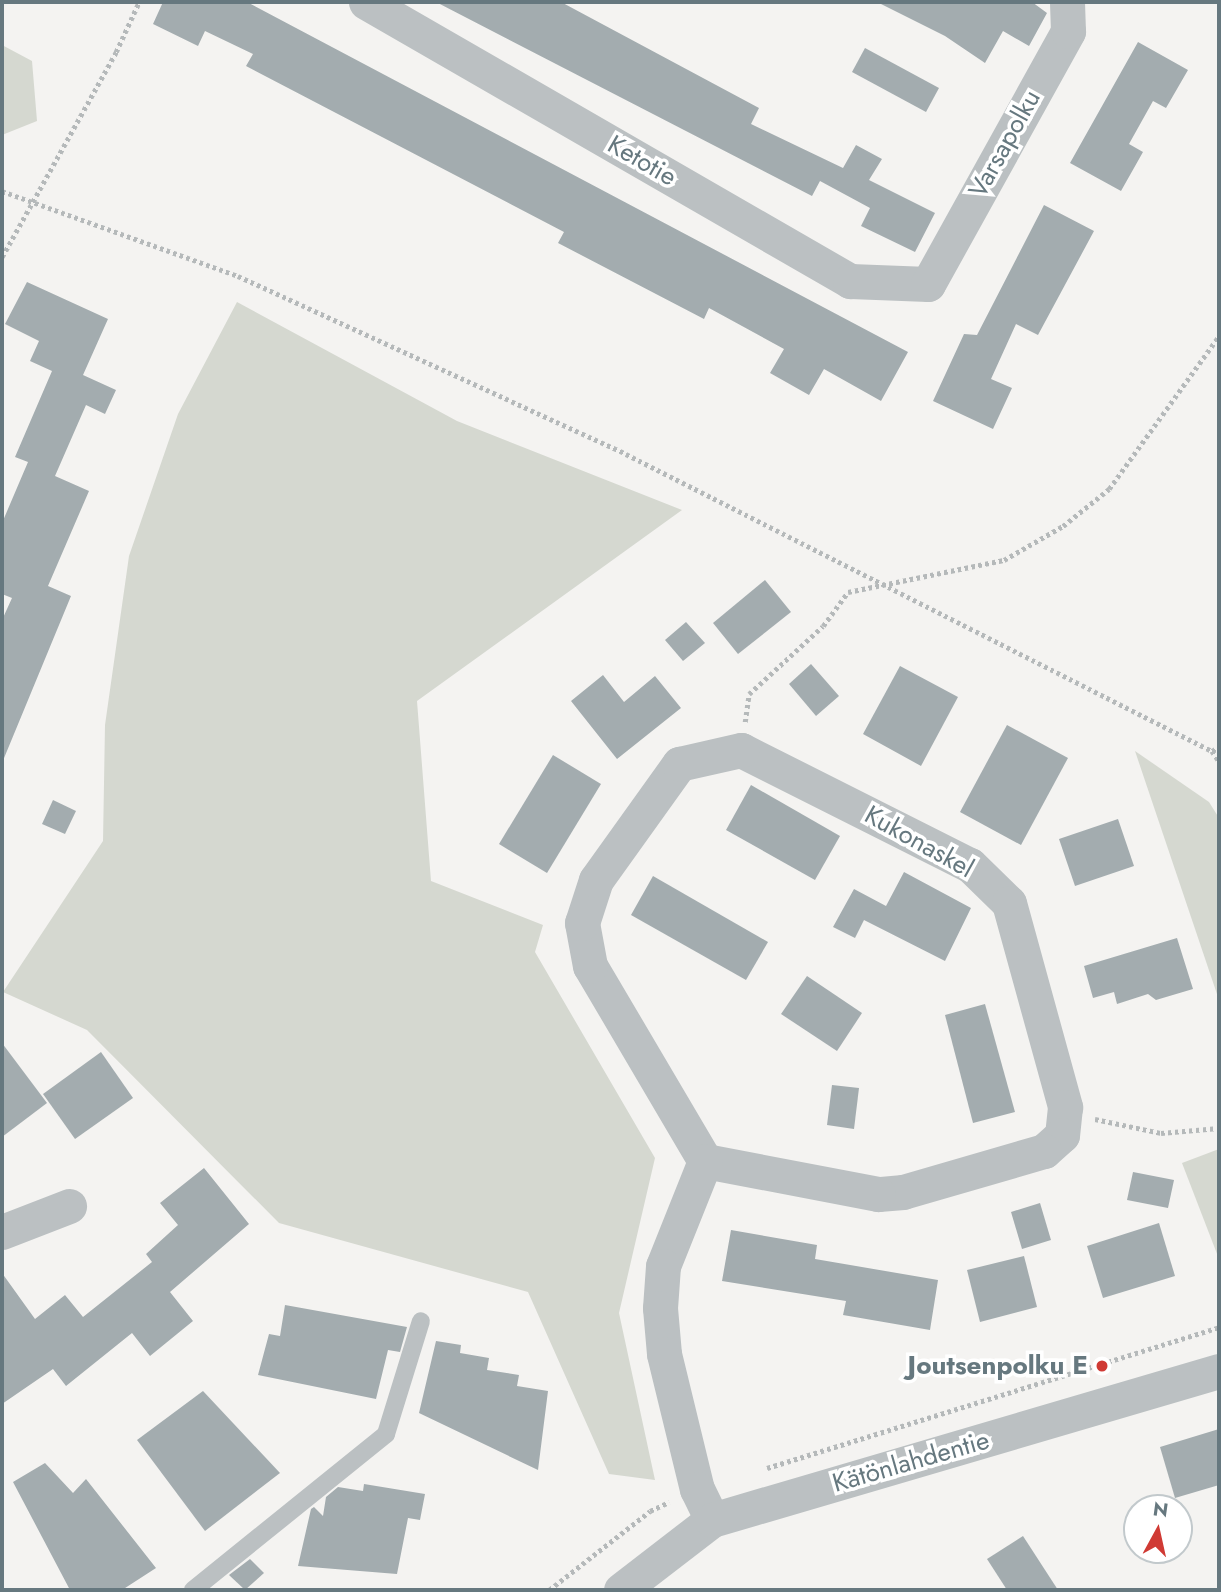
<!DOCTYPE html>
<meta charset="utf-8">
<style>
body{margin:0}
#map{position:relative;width:1221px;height:1592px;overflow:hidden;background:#f4f3f1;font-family:Jost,sans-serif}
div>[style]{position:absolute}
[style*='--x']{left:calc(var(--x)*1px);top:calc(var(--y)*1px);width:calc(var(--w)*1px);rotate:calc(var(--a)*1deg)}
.green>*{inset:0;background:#d5d8d0}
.building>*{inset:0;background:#a3acaf}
.path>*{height:4.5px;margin-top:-2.25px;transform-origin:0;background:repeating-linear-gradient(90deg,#b5b9ba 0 3.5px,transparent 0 7px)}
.lane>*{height:18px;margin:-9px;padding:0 9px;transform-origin:9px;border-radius:9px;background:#bbc0c2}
.street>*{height:35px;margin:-17.5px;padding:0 17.5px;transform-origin:17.5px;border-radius:17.5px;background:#bbc0c2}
.dots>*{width:19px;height:19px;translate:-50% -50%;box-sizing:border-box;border:4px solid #fff;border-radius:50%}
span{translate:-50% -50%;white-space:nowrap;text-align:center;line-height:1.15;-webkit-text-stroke:7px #fff;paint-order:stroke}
.street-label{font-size:26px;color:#66787f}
.poi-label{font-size:26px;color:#66787f;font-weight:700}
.right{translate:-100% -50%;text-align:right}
.frame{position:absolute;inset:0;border:4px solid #66787f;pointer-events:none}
.north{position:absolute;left:1123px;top:1494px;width:70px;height:70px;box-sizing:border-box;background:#fff;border:2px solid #c2c9cc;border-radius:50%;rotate:8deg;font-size:19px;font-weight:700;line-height:28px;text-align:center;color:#66787f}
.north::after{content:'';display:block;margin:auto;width:24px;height:32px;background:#d03a34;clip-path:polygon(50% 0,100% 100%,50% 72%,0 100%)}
</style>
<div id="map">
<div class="green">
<i style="clip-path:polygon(2px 45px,32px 61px,37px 121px,2px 135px)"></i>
<i style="clip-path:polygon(237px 302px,457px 421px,682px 510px,417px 701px,431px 881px,543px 925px,535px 952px,655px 1158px,619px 1313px,655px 1480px,609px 1474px,528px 1292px,279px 1223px,87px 1030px,3px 992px,103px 841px,105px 725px,129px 556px,178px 414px)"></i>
<i style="clip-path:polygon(1135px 751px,1209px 802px,1219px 818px,1219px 1000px)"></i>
<i style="clip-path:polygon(1219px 1149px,1219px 1259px,1182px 1163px)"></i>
</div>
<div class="building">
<i style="clip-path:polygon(163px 2px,247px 2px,908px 352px,881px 401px,824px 369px,809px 395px,770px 373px,784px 349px,709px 308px,704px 319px,558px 243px,564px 232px,246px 66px,253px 54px,205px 31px,198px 46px,153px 24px)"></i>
<i style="clip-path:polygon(436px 2px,561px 2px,759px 108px,751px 124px,843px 168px,856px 145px,882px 159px,869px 180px,935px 213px,915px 252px,861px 226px,870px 208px,820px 181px,812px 196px)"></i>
<i style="clip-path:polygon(877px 2px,1032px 2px,1047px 13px,1029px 46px,1003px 31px,985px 63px,945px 36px)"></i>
<i style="clip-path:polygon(1138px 42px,1188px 70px,1166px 108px,1153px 101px,1129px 144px,1143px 152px,1121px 191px,1070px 163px)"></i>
<i style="clip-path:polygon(865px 48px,939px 88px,926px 112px,852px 72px)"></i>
<i style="clip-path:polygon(1044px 205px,1094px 231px,1038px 335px,1016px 324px,991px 379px,1012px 388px,993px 429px,933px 401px,964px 334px,977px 335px)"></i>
<i style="clip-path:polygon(27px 282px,108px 319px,83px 375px,116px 390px,105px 414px,86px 405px,55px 476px,89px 491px,48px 586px,71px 596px,2px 763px,2px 620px,12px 598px,2px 594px,2px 523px,28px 462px,15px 457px,52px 371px,30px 361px,39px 341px,5px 324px)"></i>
<i style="clip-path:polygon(765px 580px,791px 612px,738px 654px,713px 623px)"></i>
<i style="clip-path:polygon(686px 622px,705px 643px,683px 661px,665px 640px)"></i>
<i style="clip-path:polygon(811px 664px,839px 696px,816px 716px,789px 684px)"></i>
<i style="clip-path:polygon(900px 666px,958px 697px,921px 766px,863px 734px)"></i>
<i style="clip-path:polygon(603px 675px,624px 702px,655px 676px,681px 708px,617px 759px,571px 701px)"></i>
<i style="clip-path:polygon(1007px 725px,1068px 758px,1021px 845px,960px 812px)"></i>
<i style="clip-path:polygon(553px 755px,601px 784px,547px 873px,499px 844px)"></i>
<i style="clip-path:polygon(751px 785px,840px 836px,815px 880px,726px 830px)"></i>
<i style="clip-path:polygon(53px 800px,76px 811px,65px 834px,42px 824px)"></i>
<i style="clip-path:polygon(1118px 819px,1134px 866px,1075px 886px,1059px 839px)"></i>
<i style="clip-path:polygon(904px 872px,971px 908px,945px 961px,864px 920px,855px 938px,833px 927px,854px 889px,886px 906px)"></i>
<i style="clip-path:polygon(653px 876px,768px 942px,746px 980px,631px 915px)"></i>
<i style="clip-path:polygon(1177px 938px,1193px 989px,1156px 1000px,1148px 994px,1117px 1004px,1114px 992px,1093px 998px,1084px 966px)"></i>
<i style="clip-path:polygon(807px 976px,862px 1013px,837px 1051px,781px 1014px)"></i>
<i style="clip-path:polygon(985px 1004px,1015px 1112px,973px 1123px,945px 1015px)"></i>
<i style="clip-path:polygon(2px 1043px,47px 1103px,2px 1137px)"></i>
<i style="clip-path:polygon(101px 1052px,133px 1098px,75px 1139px,43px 1094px)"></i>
<i style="clip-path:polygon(832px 1085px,859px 1088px,854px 1129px,827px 1125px)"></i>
<i style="clip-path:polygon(204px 1168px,249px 1224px,170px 1292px,193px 1321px,150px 1356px,132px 1333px,66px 1386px,53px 1369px,2px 1404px,2px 1273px,35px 1319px,65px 1295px,83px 1317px,152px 1262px,146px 1254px,178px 1225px,160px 1203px)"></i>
<i style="clip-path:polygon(1133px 1172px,1174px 1180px,1168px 1208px,1127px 1200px)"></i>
<i style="clip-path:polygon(1040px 1203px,1051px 1240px,1022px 1249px,1011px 1212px)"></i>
<i style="clip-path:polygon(1159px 1223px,1175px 1276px,1103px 1298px,1087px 1246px)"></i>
<i style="clip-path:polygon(731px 1230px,817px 1245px,815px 1259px,938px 1280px,930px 1330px,843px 1315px,846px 1301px,722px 1281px)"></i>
<i style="clip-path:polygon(1024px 1256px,1037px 1307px,980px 1322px,967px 1270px)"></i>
<i style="clip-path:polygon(285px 1305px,407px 1327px,400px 1352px,388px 1350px,376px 1399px,258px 1375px,269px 1334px,280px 1336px)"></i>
<i style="clip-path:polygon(436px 1341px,461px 1345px,460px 1353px,489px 1358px,487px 1370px,519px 1375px,517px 1386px,548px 1391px,538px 1470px,419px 1413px)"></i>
<i style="clip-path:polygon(203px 1391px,280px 1473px,205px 1531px,137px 1440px)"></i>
<i style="clip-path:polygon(1219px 1429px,1219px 1485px,1175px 1498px,1160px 1447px)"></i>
<i style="clip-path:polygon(45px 1463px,73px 1493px,86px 1479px,156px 1568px,122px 1590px,70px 1590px,13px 1482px)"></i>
<i style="clip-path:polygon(364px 1484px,425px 1494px,420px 1520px,408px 1518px,397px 1574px,298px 1566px,311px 1509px,314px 1507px,323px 1516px,326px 1497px,338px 1487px,363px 1491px)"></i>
<i style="clip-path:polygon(1023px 1536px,1058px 1590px,1007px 1590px,987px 1559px)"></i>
<i style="clip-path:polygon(250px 1559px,264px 1573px,245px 1590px,229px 1575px)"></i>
</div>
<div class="path">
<i style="--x:2;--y:191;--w:251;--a:19.8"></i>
<i style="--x:238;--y:276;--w:427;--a:24.6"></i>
<i style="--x:626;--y:454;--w:657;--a:26.88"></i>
<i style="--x:1212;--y:751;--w:12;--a:55"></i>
<i style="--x:2;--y:257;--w:235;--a:-60.9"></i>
<i style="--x:116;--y:52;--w:55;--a:-65.3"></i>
<i style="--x:745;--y:722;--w:28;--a:-82"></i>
<i style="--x:749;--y:694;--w:100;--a:-42.6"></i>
<i style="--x:823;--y:626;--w:42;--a:-53.7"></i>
<i style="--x:848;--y:592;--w:159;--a:-11.6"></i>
<i style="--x:1004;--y:560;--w:68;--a:-30"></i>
<i style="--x:1063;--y:526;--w:59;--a:-38.8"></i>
<i style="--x:1109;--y:489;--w:188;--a:-54.3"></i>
<i style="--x:1212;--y:751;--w:8;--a:-30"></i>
<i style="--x:1095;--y:1119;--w:67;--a:12"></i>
<i style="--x:1161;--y:1133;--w:58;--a:-4.9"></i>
<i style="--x:767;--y:1468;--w:473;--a:-17.3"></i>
<i style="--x:549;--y:1590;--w:128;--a:-38"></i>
<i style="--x:650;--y:1511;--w:21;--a:-25"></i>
</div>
<div class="lane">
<i style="--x:193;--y:1590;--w:248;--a:-38.9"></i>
<i style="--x:386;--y:1434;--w:118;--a:-72.8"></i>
</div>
<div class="street">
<i style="--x:366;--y:2;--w:559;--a:29.96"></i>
<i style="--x:850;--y:281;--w:78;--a:2.2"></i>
<i style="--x:928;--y:284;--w:289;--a:-61"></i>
<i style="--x:1068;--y:31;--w:29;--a:-92"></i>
<i style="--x:741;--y:750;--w:256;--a:26.7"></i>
<i style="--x:970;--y:865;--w:54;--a:44.3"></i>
<i style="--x:1009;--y:903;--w:212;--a:74.6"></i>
<i style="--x:1065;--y:1107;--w:28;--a:96"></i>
<i style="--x:1062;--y:1135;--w:24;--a:138"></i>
<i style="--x:1044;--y:1151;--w:147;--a:163.8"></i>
<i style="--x:903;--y:1192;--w:25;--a:175"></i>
<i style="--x:878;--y:1194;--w:176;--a:-169.2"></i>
<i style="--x:705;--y:1161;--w:226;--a:-120.5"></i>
<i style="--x:590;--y:966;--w:44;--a:-100.5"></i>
<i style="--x:582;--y:923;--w:45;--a:-72"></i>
<i style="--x:596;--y:880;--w:143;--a:-54.4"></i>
<i style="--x:679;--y:764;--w:64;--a:-12.7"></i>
<i style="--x:705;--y:1161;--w:113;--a:111.8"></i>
<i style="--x:663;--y:1266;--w:42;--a:94.1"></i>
<i style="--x:660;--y:1308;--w:46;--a:85"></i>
<i style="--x:664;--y:1354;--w:139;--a:76.3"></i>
<i style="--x:697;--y:1489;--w:34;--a:64"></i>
<i style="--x:2;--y:1232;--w:72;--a:-21.2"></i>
<i style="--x:621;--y:1590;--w:115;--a:-37.6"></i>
<i style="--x:712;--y:1520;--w:528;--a:-16.38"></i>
</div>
<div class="dots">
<i style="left:1102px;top:1366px;background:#d03a34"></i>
</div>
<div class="street-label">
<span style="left:1005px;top:144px;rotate:-61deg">Varsapolku</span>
<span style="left:642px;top:161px;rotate:30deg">Ketotie</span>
<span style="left:919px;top:842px;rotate:29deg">Kukonaskel</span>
<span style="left:911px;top:1462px;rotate:-16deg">Kätönlahdentie</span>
</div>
<div class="poi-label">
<span class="right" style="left:1088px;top:1366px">Joutsenpolku E</span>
</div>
<div class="frame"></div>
<div class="north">N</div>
</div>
